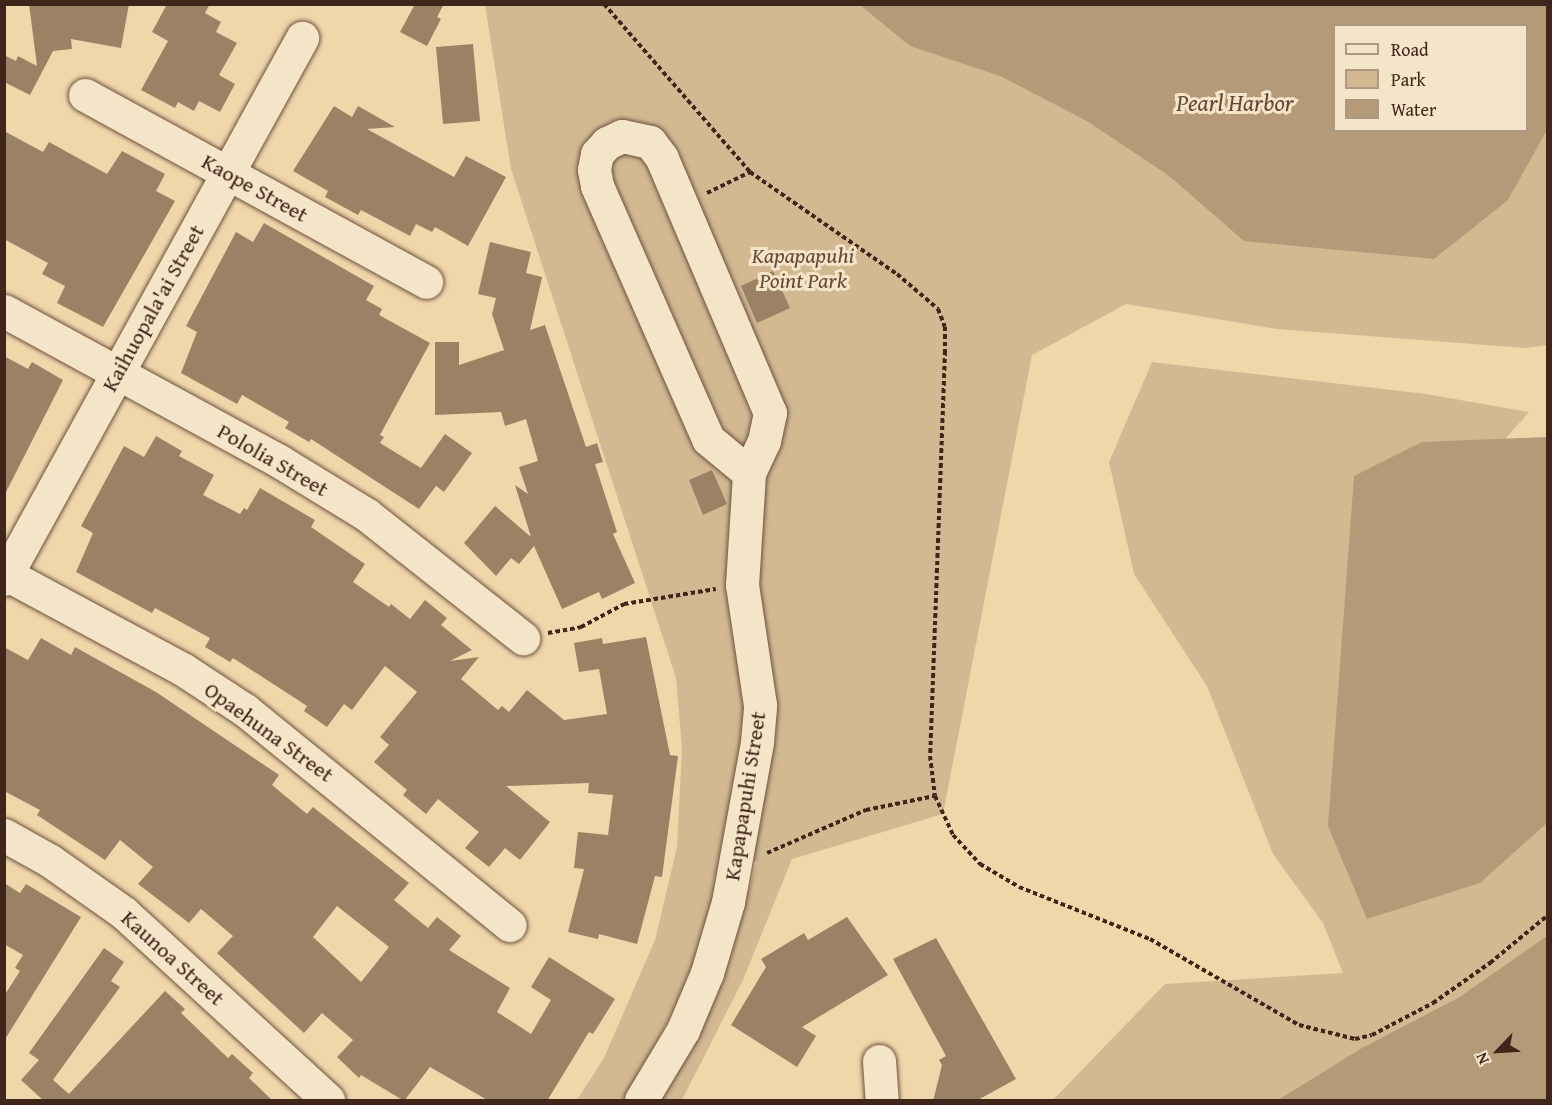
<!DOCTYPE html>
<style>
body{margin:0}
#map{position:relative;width:1552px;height:1105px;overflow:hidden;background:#f0d7aa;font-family:"Gentium Book Plus",serif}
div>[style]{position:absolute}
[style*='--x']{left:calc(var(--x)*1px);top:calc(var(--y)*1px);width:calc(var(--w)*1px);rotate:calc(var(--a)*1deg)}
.green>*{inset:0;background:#d2b992}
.water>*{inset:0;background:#b49a79}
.building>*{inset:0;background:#9c8265}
.path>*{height:4px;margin-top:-2px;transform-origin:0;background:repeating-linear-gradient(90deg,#40251a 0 4.5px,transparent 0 7.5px)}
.roads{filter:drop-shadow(0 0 2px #6c523e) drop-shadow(0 0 2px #6c523e)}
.minor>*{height:33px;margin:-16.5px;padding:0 16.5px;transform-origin:16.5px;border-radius:16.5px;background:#f5e5c8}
span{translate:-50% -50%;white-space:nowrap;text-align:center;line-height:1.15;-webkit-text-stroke:6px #f5e5c8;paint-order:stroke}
.street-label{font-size:22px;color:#40251a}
.park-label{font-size:22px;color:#644a38;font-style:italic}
.water-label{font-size:24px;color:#634836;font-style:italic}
.frame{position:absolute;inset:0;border:6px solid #40251a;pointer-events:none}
.legend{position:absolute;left:1333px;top:24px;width:195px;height:108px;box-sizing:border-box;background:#f5e5c8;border:2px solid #ad9882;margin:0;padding:8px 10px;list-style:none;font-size:18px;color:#40251a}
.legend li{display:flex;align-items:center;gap:12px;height:30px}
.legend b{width:30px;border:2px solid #ad9882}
.north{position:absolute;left:1468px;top:1021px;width:60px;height:60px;-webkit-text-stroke:4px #f5e5c8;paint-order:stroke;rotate:245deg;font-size:16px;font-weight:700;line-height:24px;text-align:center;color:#40251a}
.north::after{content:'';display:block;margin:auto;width:21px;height:27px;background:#40251a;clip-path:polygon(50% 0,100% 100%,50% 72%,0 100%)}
</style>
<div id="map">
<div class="green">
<i style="clip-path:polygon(485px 5px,977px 5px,1231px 160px,1526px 130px,1526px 26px,1547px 5px,1547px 345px,1525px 348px,1277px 329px,1126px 304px,1032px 355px,943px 814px,792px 859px,743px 980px,682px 1100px,656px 1100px,736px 934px,757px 862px,724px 855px,694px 972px,626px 1100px,577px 1100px,604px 1058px,655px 940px,677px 847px,682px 749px,676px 678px,511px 169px)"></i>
<i style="clip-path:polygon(1152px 362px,1426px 394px,1529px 412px,1490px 456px,1547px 802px,1547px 1100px,1053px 1100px,1165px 984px,1343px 973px,1323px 923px,1273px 854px,1207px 686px,1134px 574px,1109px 462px)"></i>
</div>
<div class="water">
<i style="clip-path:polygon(evenodd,860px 5px,1547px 5px,1547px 130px,1508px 200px,1434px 259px,1244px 241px,1168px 175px,1087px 121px,1000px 76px,910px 46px,860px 5px,1334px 26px,1526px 26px,1526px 130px,1334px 130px,1334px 26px)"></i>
<i style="clip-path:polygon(1547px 437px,1547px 823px,1480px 883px,1367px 919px,1328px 826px,1354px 476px,1422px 442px)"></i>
<i style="clip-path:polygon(1547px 936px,1547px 1100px,1278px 1100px,1362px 1048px,1458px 998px)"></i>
</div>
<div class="building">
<i style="clip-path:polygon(29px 4px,129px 4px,121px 48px,71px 39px,72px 49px,53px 51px,30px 95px,4px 82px,4px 55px,16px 61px,18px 56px,37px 66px)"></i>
<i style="clip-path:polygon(167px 4px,210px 4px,205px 13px,221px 22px,216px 32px,237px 43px,219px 75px,235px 84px,220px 112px,199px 101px,194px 111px,178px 102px,175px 108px,141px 90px,168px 41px,152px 32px)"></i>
<i style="clip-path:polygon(415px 4px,444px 4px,437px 17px,441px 19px,427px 46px,400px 32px)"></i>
<i style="clip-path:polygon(473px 44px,480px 121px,443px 124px,436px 47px)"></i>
<i style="clip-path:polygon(334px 106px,352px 117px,358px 106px,395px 127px,367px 129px,454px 177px,466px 156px,506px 177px,468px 246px,435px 227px,432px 232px,416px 224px,410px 236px,361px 210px,358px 215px,325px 197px,328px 191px,293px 171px)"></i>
<i style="clip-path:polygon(4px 131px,43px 152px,49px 142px,107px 174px,122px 151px,165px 174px,156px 191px,175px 201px,103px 327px,57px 303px,65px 286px,42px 274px,48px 263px,4px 239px)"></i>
<i style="clip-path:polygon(264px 223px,374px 286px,366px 300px,382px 309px,379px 315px,430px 343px,380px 435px,384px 437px,380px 443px,421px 468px,445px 434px,472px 453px,444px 492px,436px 486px,419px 509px,311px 439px,309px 442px,285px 428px,289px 422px,242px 395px,237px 404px,181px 373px,197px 332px,186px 326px,236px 232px,253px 242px)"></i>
<i style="clip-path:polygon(490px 242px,531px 252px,526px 273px,542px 277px,530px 330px,545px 325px,586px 447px,597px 443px,603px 462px,595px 464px,617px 532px,613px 534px,635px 583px,602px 599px,599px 592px,562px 609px,534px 546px,519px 564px,511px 558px,496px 576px,464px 543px,495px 506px,531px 537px,515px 485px,528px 494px,519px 467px,538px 461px,526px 419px,505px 426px,501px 412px,435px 415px,435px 342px,459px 342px,459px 365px,504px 350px,492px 314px,496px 298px,478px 294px)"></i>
<i style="clip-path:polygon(773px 271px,790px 308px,757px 323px,741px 286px)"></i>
<i style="clip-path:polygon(4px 356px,28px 369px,32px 362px,63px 380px,4px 496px)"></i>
<i style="clip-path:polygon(156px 436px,182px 451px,179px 456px,214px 475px,203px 495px,240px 514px,244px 508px,247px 510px,260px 488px,315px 520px,311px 527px,365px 564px,353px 582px,389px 607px,391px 604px,410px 619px,425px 600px,447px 618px,441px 625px,472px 650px,450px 661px,479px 657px,461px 679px,498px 710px,502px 706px,509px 712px,527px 690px,564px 720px,607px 714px,599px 669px,579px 672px,574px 643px,602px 638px,603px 644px,646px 637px,670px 755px,678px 756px,662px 877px,655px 876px,637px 944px,599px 934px,598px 939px,568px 932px,584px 869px,574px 868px,578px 832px,608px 835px,613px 795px,588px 793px,589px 783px,506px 786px,550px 822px,520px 860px,505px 848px,489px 867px,465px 848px,479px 832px,438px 799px,426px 814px,403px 795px,407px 790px,374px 762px,389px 745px,380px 737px,417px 692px,385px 666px,352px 710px,344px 704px,327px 727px,304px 711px,307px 706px,233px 658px,230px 662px,205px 647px,210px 638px,155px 608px,152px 613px,76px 572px,93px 533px,81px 526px,124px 446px,144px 457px)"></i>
<i style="clip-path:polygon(712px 470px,727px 504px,703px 515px,689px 480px)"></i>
<i style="clip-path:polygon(evenodd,41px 638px,71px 655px,75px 647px,156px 692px,279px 775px,272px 785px,307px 814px,313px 807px,409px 883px,394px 900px,428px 928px,437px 917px,461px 936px,449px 950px,510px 988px,497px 1012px,531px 1034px,551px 1000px,531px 987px,549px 957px,615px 999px,593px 1034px,589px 1032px,547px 1101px,489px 1101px,430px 1067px,404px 1101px,361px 1075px,359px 1078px,337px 1057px,353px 1040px,322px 1013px,304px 1033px,217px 953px,233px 936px,201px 909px,189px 923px,138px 884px,153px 867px,120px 840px,105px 860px,37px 815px,40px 810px,4px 791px,4px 647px,28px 660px,41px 638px,337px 906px,389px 947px,361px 982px,313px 937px,337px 906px)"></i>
<i style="clip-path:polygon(4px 883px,20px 893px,26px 884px,81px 917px,4px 1041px,4px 996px,20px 971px,15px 968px,23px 955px,4px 944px)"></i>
<i style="clip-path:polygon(847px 917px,888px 975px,802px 1027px,816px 1036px,797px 1067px,731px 1025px,766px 967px,761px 959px,804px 933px,808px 940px)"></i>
<i style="clip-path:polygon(936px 938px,1016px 1079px,976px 1101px,933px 1101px,942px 1065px,939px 1060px,946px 1056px,893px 959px)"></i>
<i style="clip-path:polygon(104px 948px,124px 962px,111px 981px,120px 987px,53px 1080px,69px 1094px,165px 991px,185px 1009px,181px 1013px,228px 1058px,232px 1054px,253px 1073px,249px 1078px,273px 1101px,44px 1101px,21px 1080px,39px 1060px,29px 1053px)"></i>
</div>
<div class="path">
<i style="--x:604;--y:4;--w:223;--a:49"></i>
<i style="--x:750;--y:172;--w:179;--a:34.8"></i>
<i style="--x:897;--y:274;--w:54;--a:40.5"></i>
<i style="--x:938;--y:309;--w:19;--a:69"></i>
<i style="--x:945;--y:327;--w:24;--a:90"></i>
<i style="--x:945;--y:351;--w:405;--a:92.1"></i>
<i style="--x:930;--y:756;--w:40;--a:82.9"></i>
<i style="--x:935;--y:796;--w:43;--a:65.2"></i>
<i style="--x:953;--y:835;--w:40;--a:47"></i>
<i style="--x:980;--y:864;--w:45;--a:30.5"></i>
<i style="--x:1019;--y:887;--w:141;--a:21.7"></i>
<i style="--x:1150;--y:939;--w:172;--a:30"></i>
<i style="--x:1299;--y:1025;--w:58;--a:14"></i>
<i style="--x:1355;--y:1039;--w:17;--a:-13"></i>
<i style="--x:1372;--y:1035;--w:69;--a:-27.7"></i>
<i style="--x:1433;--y:1003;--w:70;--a:-35.1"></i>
<i style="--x:1490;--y:963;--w:75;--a:-39.6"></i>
<i style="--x:707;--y:193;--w:48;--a:-26"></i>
<i style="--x:548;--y:633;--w:34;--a:-10"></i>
<i style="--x:581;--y:627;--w:49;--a:-28.1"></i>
<i style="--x:624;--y:604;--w:93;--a:-9.3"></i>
<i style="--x:767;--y:853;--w:108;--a:-23.5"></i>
<i style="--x:866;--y:810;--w:70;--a:-11.5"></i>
</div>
<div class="roads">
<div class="minor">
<i style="--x:85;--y:95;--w:389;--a:28.7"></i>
<i style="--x:4;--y:311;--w:313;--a:28.6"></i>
<i style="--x:279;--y:461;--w:103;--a:31.5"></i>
<i style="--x:367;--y:515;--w:199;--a:38.3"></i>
<i style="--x:4;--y:573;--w:204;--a:28.3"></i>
<i style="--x:184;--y:670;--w:73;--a:33.3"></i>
<i style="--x:245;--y:710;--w:341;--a:39.1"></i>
<i style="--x:4;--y:579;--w:618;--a:-61.15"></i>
<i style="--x:4;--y:835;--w:51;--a:29.1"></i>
<i style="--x:49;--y:860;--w:92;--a:35.2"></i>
<i style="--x:124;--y:913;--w:277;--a:42.5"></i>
<i style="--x:879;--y:1061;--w:39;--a:86"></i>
<i style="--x:641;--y:1100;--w:82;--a:-59"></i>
<i style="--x:683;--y:1030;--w:62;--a:-67.2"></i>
<i style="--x:707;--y:973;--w:74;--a:-73.5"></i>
<i style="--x:728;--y:902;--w:163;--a:-79.7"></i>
<i style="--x:757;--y:742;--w:37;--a:-85"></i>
<i style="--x:760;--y:705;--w:121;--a:-98.5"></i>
<i style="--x:742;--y:585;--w:112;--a:-86.4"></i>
<i style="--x:749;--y:473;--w:35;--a:-65"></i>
<i style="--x:764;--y:441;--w:29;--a:-78"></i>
<i style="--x:770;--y:413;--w:277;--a:-113"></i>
<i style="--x:662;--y:158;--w:20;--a:-127"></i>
<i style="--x:650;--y:142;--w:29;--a:-168"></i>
<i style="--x:622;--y:136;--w:17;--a:155"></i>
<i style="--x:607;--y:143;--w:15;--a:132"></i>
<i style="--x:597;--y:154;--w:16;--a:101"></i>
<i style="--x:594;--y:170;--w:16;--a:79"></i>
<i style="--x:597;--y:186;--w:276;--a:66.3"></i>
<i style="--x:708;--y:439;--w:53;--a:39.7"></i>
</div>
</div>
<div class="street-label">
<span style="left:255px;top:188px;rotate:29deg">Kaope Street</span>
<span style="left:153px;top:308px;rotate:-61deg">Kaihuopala'ai Street</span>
<span style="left:273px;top:460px;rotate:30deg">Pololia Street</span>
<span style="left:269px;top:732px;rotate:36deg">Opaehuna Street</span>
<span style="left:745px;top:796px;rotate:-81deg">Kapapapuhi Street</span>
<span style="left:173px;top:958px;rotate:42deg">Kaunoa Street</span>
</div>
<div class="park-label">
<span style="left:803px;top:268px">Kapapapuhi<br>Point Park</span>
</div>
<div class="water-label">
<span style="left:1235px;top:103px">Pearl Harbor</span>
</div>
<div class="frame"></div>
<ul class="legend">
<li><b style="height:8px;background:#f5e5c8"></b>Road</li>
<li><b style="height:16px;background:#d2b992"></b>Park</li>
<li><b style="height:16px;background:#b49a79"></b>Water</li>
</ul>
<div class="north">N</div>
</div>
